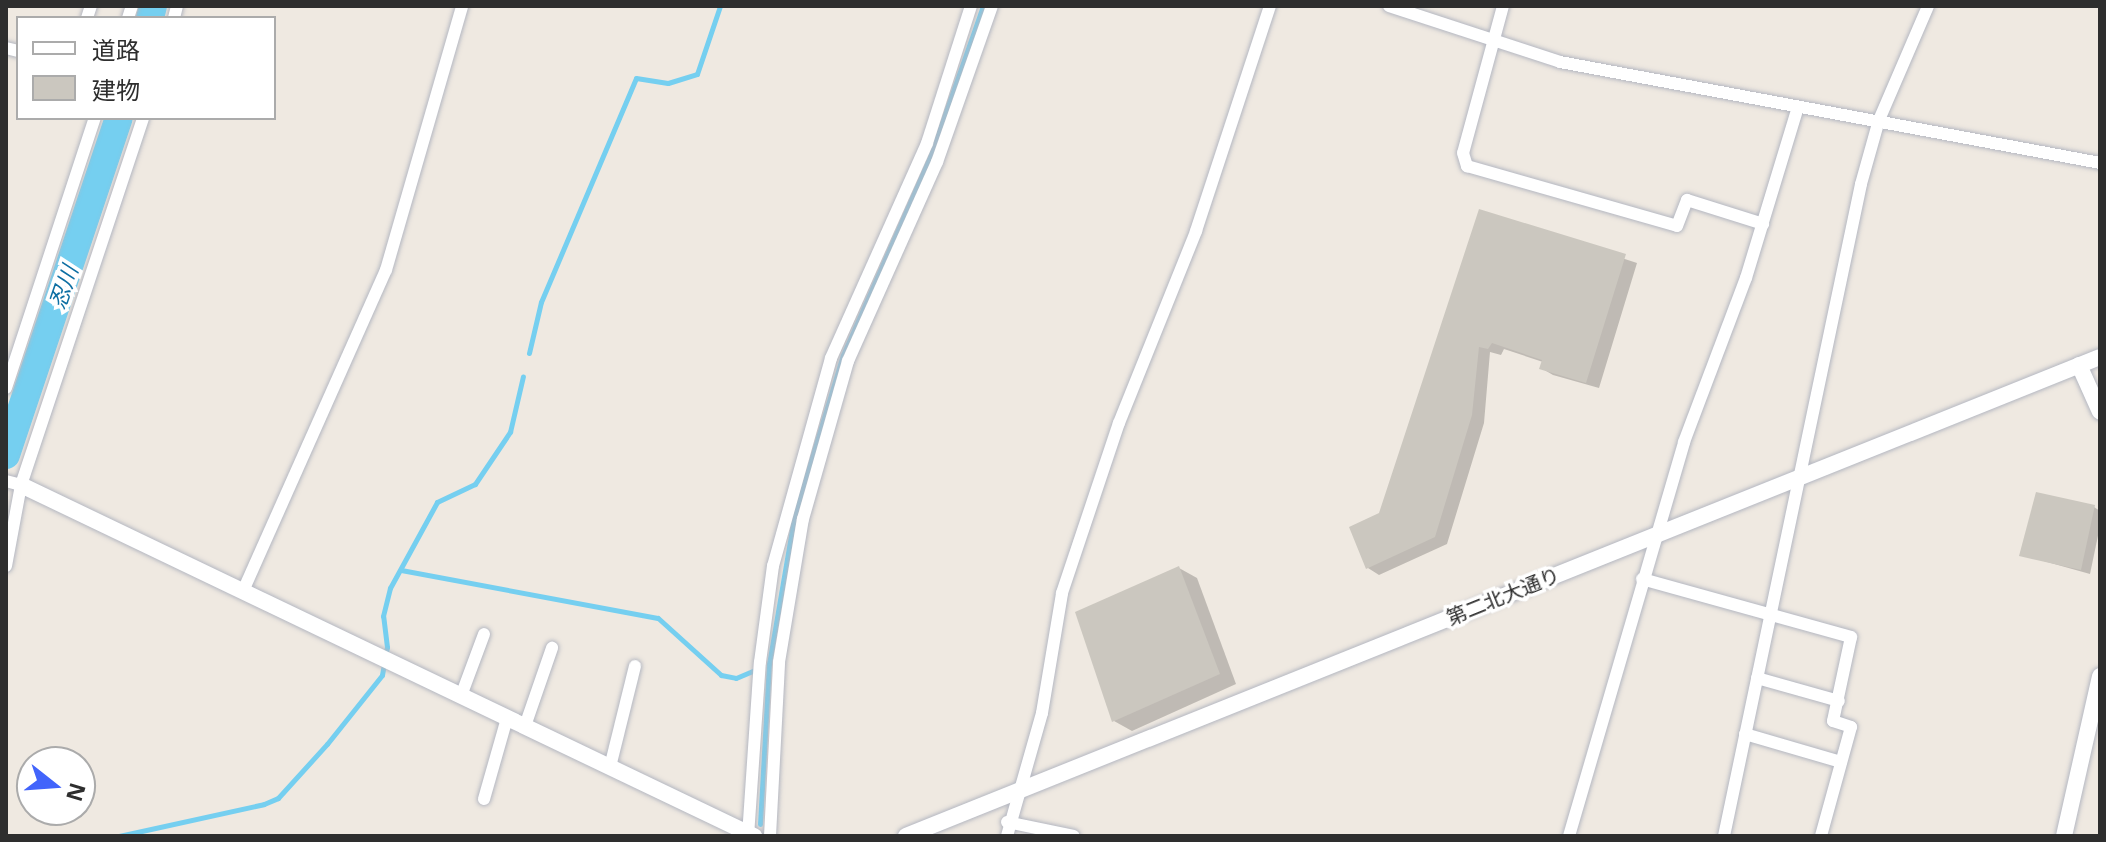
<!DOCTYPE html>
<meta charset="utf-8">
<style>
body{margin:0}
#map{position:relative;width:2106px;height:842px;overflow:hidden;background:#efe9e1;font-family:"Noto Sans","Noto Sans JP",sans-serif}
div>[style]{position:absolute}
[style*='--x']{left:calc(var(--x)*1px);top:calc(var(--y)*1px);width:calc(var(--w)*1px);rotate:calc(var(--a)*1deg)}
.shadow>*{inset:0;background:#0003}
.stream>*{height:5px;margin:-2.5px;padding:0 2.5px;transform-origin:2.5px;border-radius:2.5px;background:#75cff0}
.river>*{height:28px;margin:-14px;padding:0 14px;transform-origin:14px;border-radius:14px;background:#75cff0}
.building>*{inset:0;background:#cbc7bf}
.roads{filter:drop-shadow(0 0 2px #b4b7c1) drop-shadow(0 0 2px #b4b7c1)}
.minor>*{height:12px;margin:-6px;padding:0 6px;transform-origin:6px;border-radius:6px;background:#fff}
.tertiary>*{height:16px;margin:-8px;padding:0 8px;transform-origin:8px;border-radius:8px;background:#fff}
span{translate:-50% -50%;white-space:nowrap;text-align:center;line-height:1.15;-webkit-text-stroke:7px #fff;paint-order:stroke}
.street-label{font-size:20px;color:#2e2e2e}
.water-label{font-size:22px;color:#0d6fa3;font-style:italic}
.frame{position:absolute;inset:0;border:8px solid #2e2e2e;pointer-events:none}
.legend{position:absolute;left:16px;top:16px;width:260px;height:104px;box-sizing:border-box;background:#fff;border:2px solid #ababab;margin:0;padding:10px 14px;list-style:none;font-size:24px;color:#2e2e2e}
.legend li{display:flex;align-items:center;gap:16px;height:40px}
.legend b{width:40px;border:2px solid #ababab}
.north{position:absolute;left:16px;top:746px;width:80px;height:80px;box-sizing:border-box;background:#fff;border:2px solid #ababab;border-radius:50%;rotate:107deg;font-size:22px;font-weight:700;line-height:32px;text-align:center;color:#2e2e2e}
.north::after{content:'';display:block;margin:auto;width:28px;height:36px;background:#4264fb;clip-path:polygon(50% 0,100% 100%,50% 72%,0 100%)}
</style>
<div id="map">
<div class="shadow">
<i style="clip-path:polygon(1481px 212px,1637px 263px,1599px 388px,1553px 375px,1541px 368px,1543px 362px,1504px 349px,1501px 355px,1490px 352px,1484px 423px,1447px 544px,1379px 575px,1368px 568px,1381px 515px)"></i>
<i style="clip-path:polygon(2094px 507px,2100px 511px,2100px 526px,2090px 574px,2022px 555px)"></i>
<i style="clip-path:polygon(1179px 568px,1197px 578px,1236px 684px,1132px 731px,1114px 721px)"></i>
</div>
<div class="stream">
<i style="--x:529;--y:353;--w:52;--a:-76.8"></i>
<i style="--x:541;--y:302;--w:243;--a:-67"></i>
<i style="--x:636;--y:78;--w:32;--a:9"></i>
<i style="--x:668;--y:83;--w:30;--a:-17"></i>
<i style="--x:697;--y:74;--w:72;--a:-71.3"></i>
<i style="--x:401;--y:570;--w:261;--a:10.6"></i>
<i style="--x:658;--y:618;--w:85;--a:42.1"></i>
<i style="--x:721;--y:675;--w:15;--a:11"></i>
<i style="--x:736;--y:678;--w:25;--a:-23"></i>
<i style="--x:760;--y:824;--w:160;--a:-86.8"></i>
<i style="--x:769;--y:664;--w:149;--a:-80.3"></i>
<i style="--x:794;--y:517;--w:169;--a:-73.2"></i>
<i style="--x:843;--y:355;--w:216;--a:-66.3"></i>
<i style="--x:930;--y:157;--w:160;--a:-70.7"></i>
<i style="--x:119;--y:836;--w:148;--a:-12.4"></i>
<i style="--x:264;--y:804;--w:15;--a:-23"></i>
<i style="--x:278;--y:798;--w:73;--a:-47.8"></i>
<i style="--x:327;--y:744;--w:88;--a:-51.4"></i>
<i style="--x:382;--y:675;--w:28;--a:-80"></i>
<i style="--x:387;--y:647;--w:31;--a:-97"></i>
<i style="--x:383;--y:616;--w:29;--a:-76"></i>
<i style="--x:390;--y:588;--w:98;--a:-61.3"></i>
<i style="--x:437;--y:502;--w:42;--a:-25.3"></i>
<i style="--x:475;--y:484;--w:63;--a:-56.1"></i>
<i style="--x:510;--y:432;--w:57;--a:-76.9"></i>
</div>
<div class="river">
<i style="--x:150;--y:18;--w:12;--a:-76"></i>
<i style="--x:6;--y:455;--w:355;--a:-71.5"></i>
</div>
<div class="building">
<i style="clip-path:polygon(1479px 209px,1626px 254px,1586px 383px,1539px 369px,1542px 360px,1492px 343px,1488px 349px,1479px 347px,1472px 415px,1435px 537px,1366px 569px,1349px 527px,1379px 513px)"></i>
<i style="clip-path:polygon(2036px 492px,2095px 505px,2081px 570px,2019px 556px)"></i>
<i style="clip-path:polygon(1179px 566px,1220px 674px,1112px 722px,1075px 612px)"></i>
</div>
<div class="roads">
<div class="minor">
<i style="--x:1389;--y:6;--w:180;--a:18.1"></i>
<i style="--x:1560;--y:62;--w:549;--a:10.59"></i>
<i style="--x:1503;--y:6;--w:152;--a:105.2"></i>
<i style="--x:1463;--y:153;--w:14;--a:73"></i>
<i style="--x:1467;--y:166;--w:218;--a:15.9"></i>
<i style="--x:1677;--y:226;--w:28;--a:-69"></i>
<i style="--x:1687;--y:200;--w:80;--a:17.5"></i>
<i style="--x:87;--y:18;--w:13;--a:-72"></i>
<i style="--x:128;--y:18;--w:13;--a:-72"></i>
<i style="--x:174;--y:18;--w:12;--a:-76"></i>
<i style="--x:6;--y:48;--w:12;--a:14"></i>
<i style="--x:6;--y:388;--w:284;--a:-71.8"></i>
<i style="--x:6;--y:481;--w:16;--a:15"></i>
<i style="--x:6;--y:566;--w:82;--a:-79.5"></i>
<i style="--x:21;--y:485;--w:387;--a:-71.6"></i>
<i style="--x:1642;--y:579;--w:217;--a:15.5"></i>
<i style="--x:1851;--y:637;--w:86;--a:102.1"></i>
<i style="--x:1833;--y:721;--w:19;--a:18"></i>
<i style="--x:1851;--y:727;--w:113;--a:105.4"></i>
<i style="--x:243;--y:591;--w:351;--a:-66"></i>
<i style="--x:386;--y:270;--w:275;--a:-73.9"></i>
<i style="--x:1757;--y:678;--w:85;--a:15.7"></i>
<i style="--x:461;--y:696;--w:66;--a:-69.6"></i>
<i style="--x:525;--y:726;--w:83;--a:-70.9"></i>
<i style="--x:1745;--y:734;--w:100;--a:16.3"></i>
<i style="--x:610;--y:767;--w:104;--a:-76.1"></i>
<i style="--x:484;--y:799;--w:84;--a:-74.1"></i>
<i style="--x:1007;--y:822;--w:68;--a:11.8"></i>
<i style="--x:748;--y:836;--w:174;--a:-86.1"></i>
<i style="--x:760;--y:662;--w:97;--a:-82.3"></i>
<i style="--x:773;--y:566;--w:216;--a:-74.4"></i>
<i style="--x:831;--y:358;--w:235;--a:-65.9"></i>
<i style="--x:927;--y:143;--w:144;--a:-72.2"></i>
<i style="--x:770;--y:836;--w:174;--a:-87"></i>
<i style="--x:779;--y:662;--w:145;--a:-80.5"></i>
<i style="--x:803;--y:519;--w:164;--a:-74.1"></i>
<i style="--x:848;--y:361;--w:218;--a:-65.9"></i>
<i style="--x:937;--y:162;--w:165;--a:-70.6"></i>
<i style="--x:1007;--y:836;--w:128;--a:-74.1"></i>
<i style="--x:1042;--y:713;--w:122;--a:-80.5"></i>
<i style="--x:1062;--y:593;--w:179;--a:-71.5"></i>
<i style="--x:1119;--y:423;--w:207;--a:-68.1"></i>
<i style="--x:1196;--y:231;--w:237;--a:-71.8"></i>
<i style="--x:1569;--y:836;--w:410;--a:-73.7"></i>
<i style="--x:1684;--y:442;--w:175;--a:-69.3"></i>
<i style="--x:1746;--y:278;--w:179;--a:-73.1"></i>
<i style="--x:1724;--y:836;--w:666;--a:-78.13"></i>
<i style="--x:1861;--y:184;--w:66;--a:-74.3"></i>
<i style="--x:1879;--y:120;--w:124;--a:-66.7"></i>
</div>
<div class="tertiary">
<i style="--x:2079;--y:365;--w:51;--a:65.9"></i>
<i style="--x:21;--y:485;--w:813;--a:25.59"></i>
<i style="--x:906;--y:836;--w:1286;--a:-21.86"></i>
<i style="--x:2064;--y:836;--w:164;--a:-77.3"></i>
</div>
</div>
<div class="street-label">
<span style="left:1503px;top:596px;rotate:-22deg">第二北大通り</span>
</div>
<div class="water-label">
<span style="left:63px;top:287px;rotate:-71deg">忍川</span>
</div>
<div class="frame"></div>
<ul class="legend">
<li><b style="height:10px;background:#fff"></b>道路</li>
<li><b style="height:22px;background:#cbc7bf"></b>建物</li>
</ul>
<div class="north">N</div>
</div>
